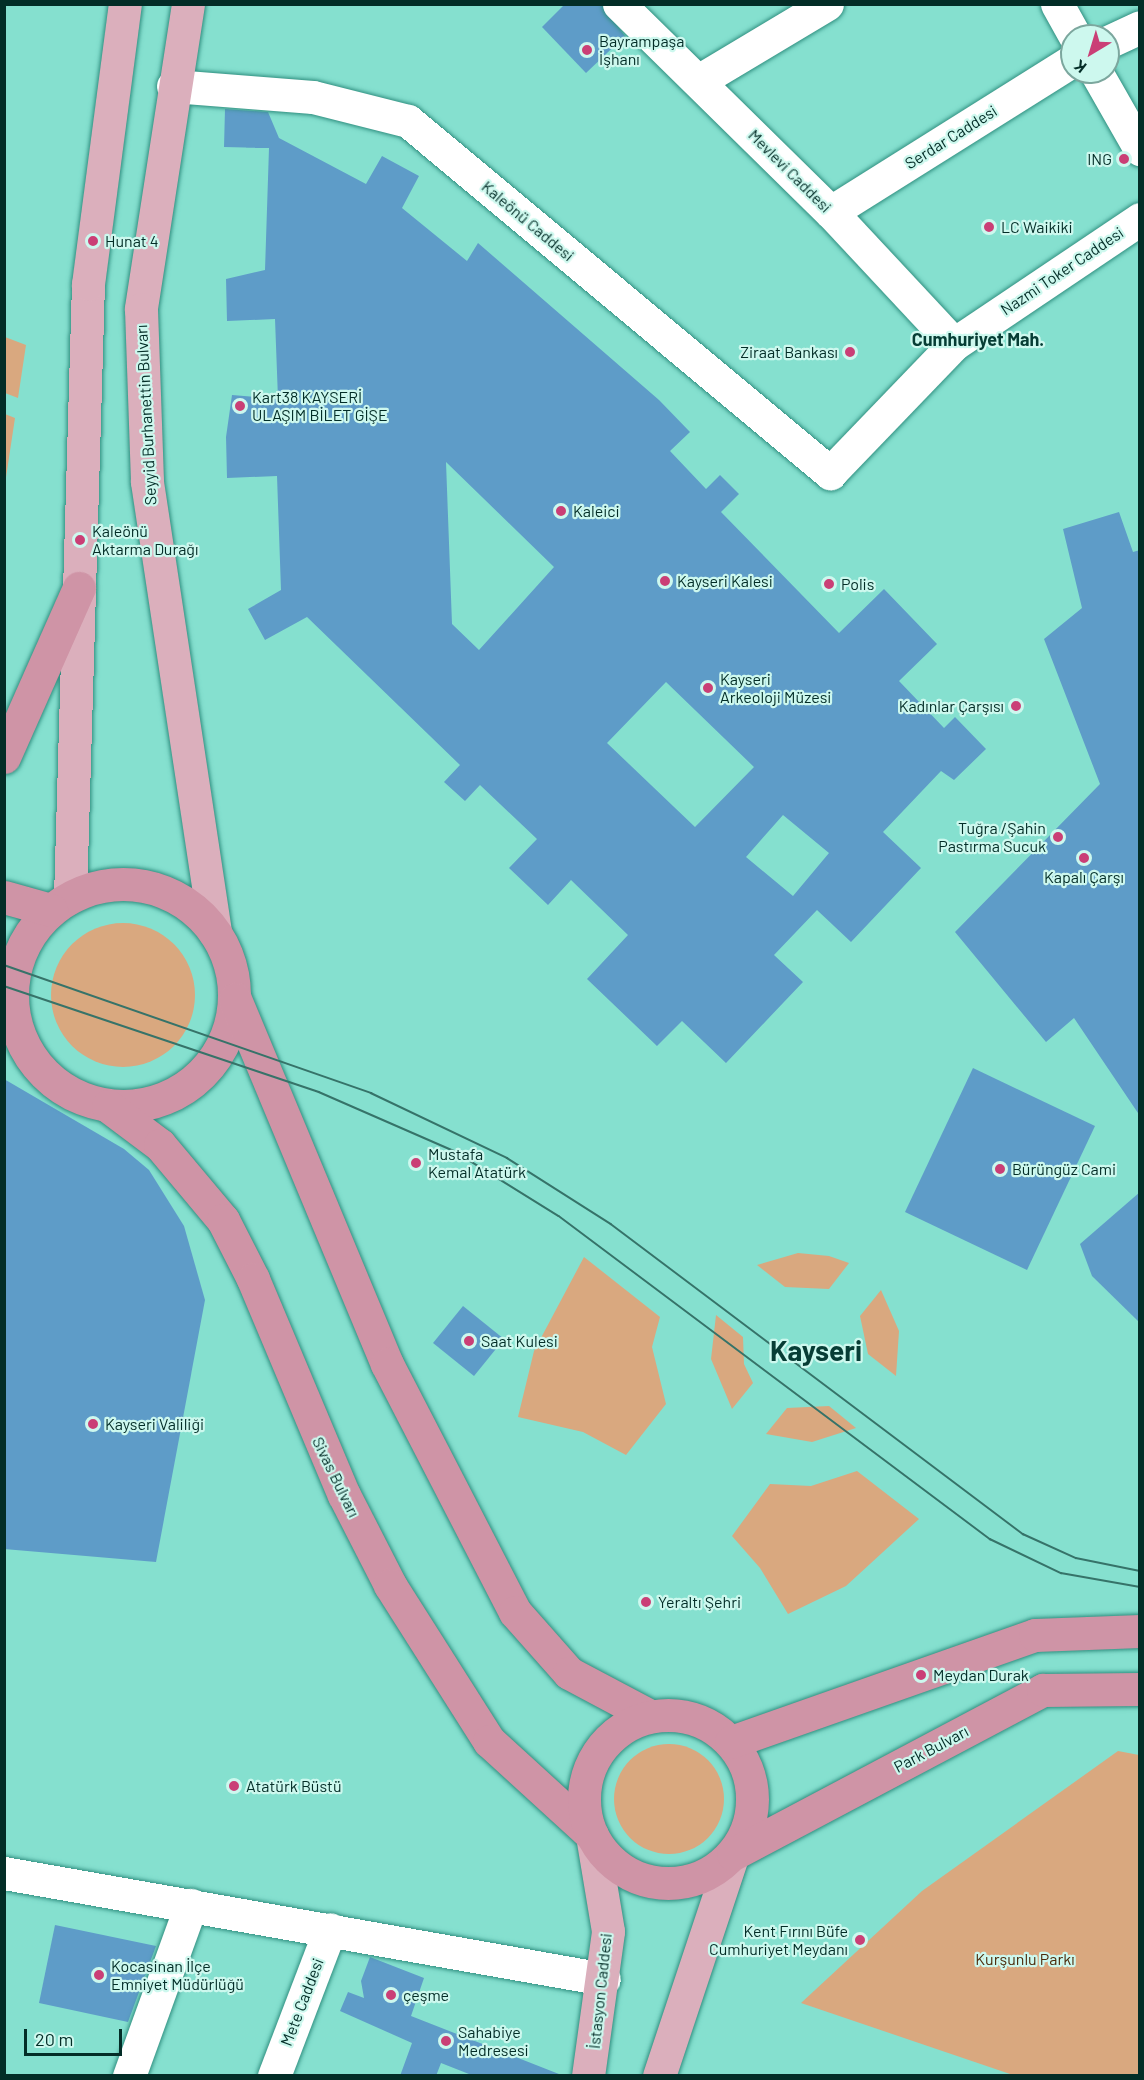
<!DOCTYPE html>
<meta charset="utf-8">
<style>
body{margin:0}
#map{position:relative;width:1144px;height:2080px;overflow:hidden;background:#85e0cf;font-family:Barlow,sans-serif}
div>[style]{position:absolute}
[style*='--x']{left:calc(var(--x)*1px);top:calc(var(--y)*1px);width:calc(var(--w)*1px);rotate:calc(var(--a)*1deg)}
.green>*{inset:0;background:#d9a87f}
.round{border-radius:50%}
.building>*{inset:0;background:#5e9cc8}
.roads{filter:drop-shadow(0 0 2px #308f80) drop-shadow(0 0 2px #308f80)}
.minor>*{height:33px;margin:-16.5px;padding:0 16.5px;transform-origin:16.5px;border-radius:16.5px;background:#fff}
.tertiary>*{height:33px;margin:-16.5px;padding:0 16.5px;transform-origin:16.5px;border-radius:16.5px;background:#fff}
.primary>*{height:33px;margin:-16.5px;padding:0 16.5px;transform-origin:16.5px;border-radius:16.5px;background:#dbafbc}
.trunk>*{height:33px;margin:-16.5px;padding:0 16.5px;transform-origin:16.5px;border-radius:16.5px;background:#cf94a6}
.trunk>.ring{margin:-16.5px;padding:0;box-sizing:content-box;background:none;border:33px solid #cf94a6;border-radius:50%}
.tram>*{height:1.5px;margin:-0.75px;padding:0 0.75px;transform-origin:0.75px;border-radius:0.75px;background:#367369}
.dots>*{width:16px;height:16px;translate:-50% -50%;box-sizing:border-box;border:3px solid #cdf8ee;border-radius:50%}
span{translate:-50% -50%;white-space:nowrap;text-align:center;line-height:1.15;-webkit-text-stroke:4.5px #cdf8ee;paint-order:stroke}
.poi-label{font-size:16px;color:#032d27}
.left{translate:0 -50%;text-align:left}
.right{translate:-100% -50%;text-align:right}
.street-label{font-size:16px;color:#032d27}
.park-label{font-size:16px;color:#4c2b0b}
.neighbourhood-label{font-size:18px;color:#073d35;font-weight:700}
.town-label{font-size:28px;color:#073d35;font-weight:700}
.frame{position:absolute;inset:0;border:6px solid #032d27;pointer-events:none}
.north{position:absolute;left:1060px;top:24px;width:60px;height:60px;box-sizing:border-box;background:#cdf8ee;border:2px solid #7ca79e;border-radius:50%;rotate:218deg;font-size:16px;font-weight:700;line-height:24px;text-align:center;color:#032d27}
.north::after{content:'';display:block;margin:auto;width:21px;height:27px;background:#ca3f76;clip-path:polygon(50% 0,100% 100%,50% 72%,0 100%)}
.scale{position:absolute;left:24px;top:2029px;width:98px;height:27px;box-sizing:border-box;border:3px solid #032d27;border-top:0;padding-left:8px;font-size:18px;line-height:21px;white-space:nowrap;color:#032d27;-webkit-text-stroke:4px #cdf8ee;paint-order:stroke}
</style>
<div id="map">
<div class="green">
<i style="clip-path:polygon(5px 337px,26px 345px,18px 398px,5px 393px)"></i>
<i style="clip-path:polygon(5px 414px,15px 418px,5px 484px)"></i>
<i class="round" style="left:51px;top:923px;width:144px;height:144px"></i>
<i style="clip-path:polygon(798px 1253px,829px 1256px,849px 1263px,829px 1289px,785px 1287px,757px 1265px)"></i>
<i style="clip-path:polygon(584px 1257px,660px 1317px,652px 1347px,666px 1404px,626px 1455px,583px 1432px,518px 1417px,534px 1351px)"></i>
<i style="clip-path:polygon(881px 1290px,899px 1331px,896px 1376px,868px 1354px,860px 1316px)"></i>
<i style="clip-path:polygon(716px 1315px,743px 1337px,744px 1364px,753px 1383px,732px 1409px,711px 1359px)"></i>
<i style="clip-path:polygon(829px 1406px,856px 1428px,812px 1442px,766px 1434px,787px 1408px)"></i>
<i style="clip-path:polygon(857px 1471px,919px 1519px,846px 1586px,788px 1614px,760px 1568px,732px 1536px,770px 1484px,811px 1486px)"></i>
<i class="round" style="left:614px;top:1744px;width:110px;height:110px"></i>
<i style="clip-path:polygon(1118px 1751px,1139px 1755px,1139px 2075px,1013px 2075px,801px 2003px,922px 1891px)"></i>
</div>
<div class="building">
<i style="clip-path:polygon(565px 4px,601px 4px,625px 36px,586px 73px,542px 27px)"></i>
<i style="clip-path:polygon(evenodd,225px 109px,268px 112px,279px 138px,366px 184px,382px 156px,419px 176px,402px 208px,467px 261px,478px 243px,659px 400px,690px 432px,670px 451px,706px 489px,720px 475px,739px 494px,721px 512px,839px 633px,884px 589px,937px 644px,899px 681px,944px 728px,955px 717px,986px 749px,954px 780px,941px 771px,883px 832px,921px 868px,851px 942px,817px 910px,774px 955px,803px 982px,726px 1063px,682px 1021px,657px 1046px,587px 979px,628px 935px,571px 880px,548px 905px,509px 868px,537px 839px,480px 785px,465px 801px,444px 782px,460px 765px,307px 617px,265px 640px,248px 609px,281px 590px,277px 476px,227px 478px,226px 437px,232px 395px,278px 399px,275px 319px,227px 321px,226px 279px,265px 270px,269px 148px,224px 147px,225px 109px,446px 462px,554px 567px,479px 650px,452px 624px,446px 462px,225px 109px,666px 682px,754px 767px,695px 827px,607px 743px,666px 682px,225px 109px,783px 815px,829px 853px,793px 896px,746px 857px,783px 815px)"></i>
<i style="clip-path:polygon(1119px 512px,1133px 552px,1140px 550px,1140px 1116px,1074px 1018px,1046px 1042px,955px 932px,1100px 784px,1044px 639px,1082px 608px,1063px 529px)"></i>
<i style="clip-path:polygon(973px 1068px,1095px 1126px,1027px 1270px,905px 1212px)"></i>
<i style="clip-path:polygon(4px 1079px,124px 1149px,149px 1170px,184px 1226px,205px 1300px,156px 1562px,4px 1549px)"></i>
<i style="clip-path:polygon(1140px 1192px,1140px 1323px,1092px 1276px,1080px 1244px)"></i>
<i style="clip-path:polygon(463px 1306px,504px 1339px,474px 1376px,433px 1343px)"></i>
<i style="clip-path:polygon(55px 1925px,156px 1946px,128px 2022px,39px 2003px)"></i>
<i style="clip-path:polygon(370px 1957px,424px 1978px,411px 2016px,564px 2076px,474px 2076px,441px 2063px,436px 2076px,400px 2076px,412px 2043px,340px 2011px,348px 1992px,364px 1998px,361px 1981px)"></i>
</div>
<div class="roads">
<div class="minor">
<i style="--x:619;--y:4;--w:297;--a:44.5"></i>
<i style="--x:831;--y:212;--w:180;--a:47"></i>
<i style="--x:1057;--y:4;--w:37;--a:61"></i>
<i style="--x:1108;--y:42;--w:35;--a:-25"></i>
<i style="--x:1096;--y:72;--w:89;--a:60.3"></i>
<i style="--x:700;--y:80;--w:148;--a:-30.9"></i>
<i style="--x:173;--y:86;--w:140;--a:4.5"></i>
<i style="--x:313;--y:97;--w:98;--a:14.2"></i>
<i style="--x:408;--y:121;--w:550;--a:39.83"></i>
<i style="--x:830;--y:473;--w:179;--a:-46.1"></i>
<i style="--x:954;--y:344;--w:224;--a:-33.9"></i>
<i style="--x:831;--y:212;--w:284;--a:-32.1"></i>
<i style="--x:129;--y:2076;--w:182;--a:-70.1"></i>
</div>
<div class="tertiary">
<i style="--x:4;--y:1873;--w:609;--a:10.02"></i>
<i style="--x:274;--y:2076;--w:157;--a:-69.1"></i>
</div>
<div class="primary">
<i style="--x:188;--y:4;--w:309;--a:98.8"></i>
<i style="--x:141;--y:309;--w:173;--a:88"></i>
<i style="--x:147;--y:482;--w:456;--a:81.4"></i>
<i style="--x:70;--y:897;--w:613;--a:-88.32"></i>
<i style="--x:88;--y:284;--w:282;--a:-82.5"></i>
<i style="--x:588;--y:2076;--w:146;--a:-82.1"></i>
<i style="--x:608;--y:1931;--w:97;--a:-99.5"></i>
<i style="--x:659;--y:2076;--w:234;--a:-71.6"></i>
</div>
<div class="trunk">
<i style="--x:4;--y:757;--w:185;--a:-66.1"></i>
<i class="ring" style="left:12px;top:884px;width:189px;height:189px"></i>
<i style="--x:4;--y:897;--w:49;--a:15.5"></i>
<i style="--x:235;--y:999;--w:395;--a:67.4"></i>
<i style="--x:387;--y:1364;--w:279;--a:62.7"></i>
<i style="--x:515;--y:1612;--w:81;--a:48.5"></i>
<i style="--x:569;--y:1673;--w:92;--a:28"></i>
<i style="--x:108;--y:1106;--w:65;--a:36.9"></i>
<i style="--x:160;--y:1145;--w:98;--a:50"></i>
<i style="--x:223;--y:1220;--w:66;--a:63"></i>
<i style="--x:253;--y:1279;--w:234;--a:67.2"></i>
<i style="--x:344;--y:1495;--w:101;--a:62.9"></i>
<i style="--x:390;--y:1585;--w:185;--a:57.6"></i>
<i style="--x:489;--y:1741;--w:139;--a:42.4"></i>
<i class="ring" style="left:584px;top:1715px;width:135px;height:135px"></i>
<i style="--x:731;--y:1742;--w:322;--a:-19.4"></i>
<i style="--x:1035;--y:1635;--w:105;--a:-2.2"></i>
<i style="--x:733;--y:1854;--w:351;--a:-27.9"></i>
<i style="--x:1043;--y:1690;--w:97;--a:-0.6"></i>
</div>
</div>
<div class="tram">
<i style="--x:4;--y:965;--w:389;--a:19.2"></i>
<i style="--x:371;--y:1093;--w:151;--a:25.5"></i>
<i style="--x:507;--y:1158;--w:123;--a:32.4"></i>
<i style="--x:611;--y:1224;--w:516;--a:36.96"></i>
<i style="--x:1023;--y:1534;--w:58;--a:24.4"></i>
<i style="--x:1076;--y:1558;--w:65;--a:11.5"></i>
<i style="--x:4;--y:986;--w:332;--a:18.6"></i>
<i style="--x:319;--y:1092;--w:147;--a:23.6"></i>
<i style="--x:454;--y:1151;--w:123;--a:31.8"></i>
<i style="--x:559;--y:1216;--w:539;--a:36.85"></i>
<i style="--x:990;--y:1539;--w:79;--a:25.6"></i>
<i style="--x:1061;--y:1573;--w:80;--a:10"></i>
</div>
<div class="dots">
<i style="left:587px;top:50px;background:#ca3f76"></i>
<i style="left:1124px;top:159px;background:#ca3f76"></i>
<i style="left:989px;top:227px;background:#ca3f76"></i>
<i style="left:93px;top:241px;background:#ca3f76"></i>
<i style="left:850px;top:352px;background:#ca3f76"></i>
<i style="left:240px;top:406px;background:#ca3f76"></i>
<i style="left:561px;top:511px;background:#ca3f76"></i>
<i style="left:80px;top:540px;background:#ca3f76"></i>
<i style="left:665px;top:581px;background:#ca3f76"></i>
<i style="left:829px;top:584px;background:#ca3f76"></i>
<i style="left:708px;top:688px;background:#ca3f76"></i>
<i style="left:1016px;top:706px;background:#ca3f76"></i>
<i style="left:1058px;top:837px;background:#ca3f76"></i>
<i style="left:1084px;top:858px;background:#ca3f76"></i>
<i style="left:416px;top:1163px;background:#ca3f76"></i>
<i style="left:1000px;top:1169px;background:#ca3f76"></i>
<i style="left:469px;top:1341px;background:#ca3f76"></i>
<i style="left:93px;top:1424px;background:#ca3f76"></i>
<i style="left:646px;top:1602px;background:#ca3f76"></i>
<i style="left:921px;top:1675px;background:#ca3f76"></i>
<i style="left:234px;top:1786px;background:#ca3f76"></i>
<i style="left:860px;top:1940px;background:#ca3f76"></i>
<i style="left:99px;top:1975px;background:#ca3f76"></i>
<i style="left:391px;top:1995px;background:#ca3f76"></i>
<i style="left:446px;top:2041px;background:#ca3f76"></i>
</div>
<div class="poi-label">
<span class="left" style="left:599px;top:50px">Bayrampaşa<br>İşhanı</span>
<span class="right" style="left:1112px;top:159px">ING</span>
<span class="left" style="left:1001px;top:227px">LC Waikiki</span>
<span class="left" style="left:105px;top:241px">Hunat 4</span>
<span class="right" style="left:838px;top:352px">Ziraat Bankası</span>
<span class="left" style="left:252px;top:406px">Kart38 KAYSERİ<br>ULAŞIM BİLET GİŞE</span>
<span class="left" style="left:573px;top:511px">Kaleici</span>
<span class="left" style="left:92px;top:540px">Kaleönü<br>Aktarma Durağı</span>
<span class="left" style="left:677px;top:581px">Kayseri Kalesi</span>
<span class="left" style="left:841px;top:584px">Polis</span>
<span class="left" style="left:720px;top:688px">Kayseri<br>Arkeoloji Müzesi</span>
<span class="right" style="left:1004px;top:706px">Kadınlar Çarşısı</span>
<span class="right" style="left:1046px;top:837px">Tuğra /Şahin<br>Pastırma Sucuk</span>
<span style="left:1084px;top:877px">Kapalı Çarşı</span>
<span class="left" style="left:428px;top:1163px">Mustafa<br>Kemal Atatürk</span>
<span class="left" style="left:1012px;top:1169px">Bürüngüz Cami</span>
<span class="left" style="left:481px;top:1341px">Saat Kulesi</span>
<span class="left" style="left:105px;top:1424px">Kayseri Valiliği</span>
<span class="left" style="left:658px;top:1602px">Yeraltı Şehri</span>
<span class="left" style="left:933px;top:1675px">Meydan Durak</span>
<span class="left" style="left:246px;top:1786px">Atatürk Büstü</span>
<span class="right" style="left:848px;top:1940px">Kent Fırını Büfe<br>Cumhuriyet Meydanı</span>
<span class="left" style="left:111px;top:1975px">Kocasinan İlçe<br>Emniyet Müdürlüğü</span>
<span class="left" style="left:403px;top:1995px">çeşme</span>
<span class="left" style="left:458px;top:2041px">Sahabiye<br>Medresesi</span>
</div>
<div class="street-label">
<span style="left:951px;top:137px;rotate:-32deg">Serdar Caddesi</span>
<span style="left:790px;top:171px;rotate:45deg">Mevlevi Caddesi</span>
<span style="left:528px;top:221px;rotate:40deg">Kaleönü Caddesi</span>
<span style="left:1062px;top:271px;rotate:-34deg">Nazmi Toker Caddesi</span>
<span style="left:146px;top:415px;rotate:-93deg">Seyyid Burhanettin Bulvarı</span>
<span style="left:336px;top:1477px;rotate:64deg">Sivas Bulvarı</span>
<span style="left:931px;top:1749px;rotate:-28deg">Park Bulvarı</span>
<span style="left:600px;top:1991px;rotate:-84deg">İstasyon Caddesi</span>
<span style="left:302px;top:2002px;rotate:-69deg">Mete Caddesi</span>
</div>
<div class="park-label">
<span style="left:1025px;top:1959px">Kurşunlu Parkı</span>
</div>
<div class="neighbourhood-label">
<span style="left:978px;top:339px">Cumhuriyet Mah.</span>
</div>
<div class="town-label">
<span style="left:816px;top:1350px">Kayseri</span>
</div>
<div class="frame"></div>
<div class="north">K</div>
<div class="scale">20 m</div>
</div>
